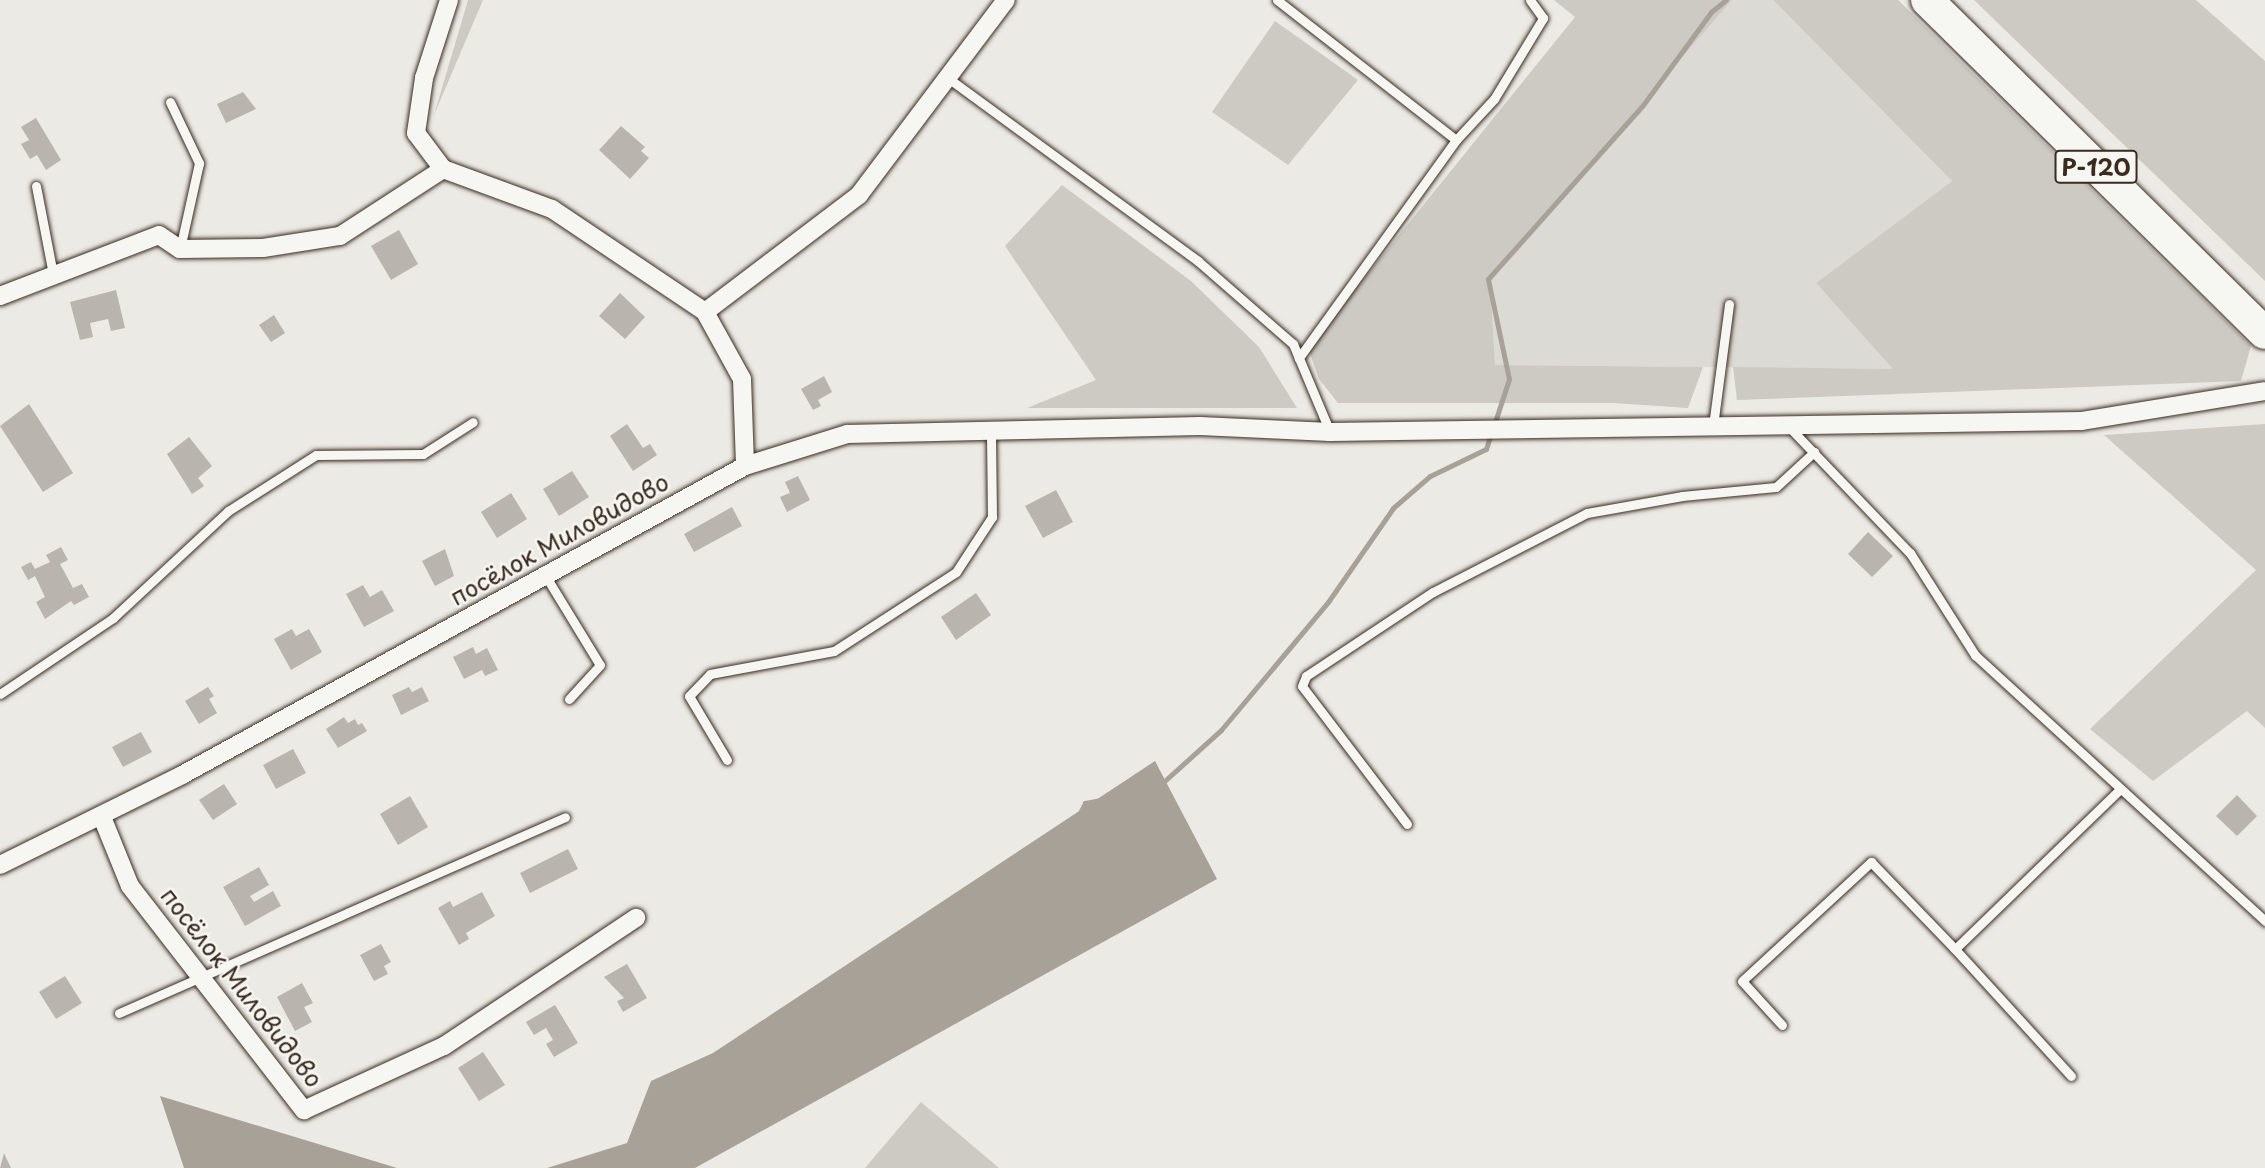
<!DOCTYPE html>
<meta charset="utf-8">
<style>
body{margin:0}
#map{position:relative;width:2265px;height:1168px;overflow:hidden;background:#ebeae5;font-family:"Playpen Sans",sans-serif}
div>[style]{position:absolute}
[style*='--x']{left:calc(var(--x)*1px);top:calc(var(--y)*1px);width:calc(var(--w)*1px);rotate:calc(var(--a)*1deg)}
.built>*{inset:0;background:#dcdad4}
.green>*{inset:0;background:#cdcac4}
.water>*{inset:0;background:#a8a198}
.stream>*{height:5px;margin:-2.5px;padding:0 2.5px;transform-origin:2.5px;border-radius:2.5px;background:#a8a198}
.building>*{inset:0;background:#bab4ae}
.roads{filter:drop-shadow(0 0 2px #3b2a1e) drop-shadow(0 0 2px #3b2a1e)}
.lane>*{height:9px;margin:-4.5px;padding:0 4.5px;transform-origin:4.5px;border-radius:4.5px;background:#f6f6f2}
.street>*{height:18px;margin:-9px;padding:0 9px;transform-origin:9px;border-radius:9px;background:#f6f6f2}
.highway>*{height:32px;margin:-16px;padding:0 16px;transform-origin:16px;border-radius:16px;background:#f6f6f2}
span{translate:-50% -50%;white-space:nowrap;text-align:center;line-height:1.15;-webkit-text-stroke:5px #f6f6f2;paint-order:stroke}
.shield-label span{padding:2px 5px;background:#f6f6f2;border:2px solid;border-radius:5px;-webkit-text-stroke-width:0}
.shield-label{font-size:23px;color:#3b2a1e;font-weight:700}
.street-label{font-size:24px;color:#3b2a1e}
</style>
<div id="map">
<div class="built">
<i style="clip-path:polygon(1732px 0,1773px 0,1952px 181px,1816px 283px,1894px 369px,1495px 365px,1490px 277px)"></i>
</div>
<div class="green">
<i style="clip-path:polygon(468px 0,483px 0,434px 115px)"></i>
<i style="clip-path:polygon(1554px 0,1732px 0,1490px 278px,1495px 365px,1703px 367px,1688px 408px,1613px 403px,1338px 403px,1319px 379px,1308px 348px,1575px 17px)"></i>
<i style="clip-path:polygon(1773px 0,1898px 0,2251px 346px,2241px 381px,1737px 400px,1733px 367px,1893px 369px,1816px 283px,1952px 181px)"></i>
<i style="clip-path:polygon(1974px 0,2196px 0,2265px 61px,2265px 281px)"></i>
<i style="clip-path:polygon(1275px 21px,1358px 80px,1288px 165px,1212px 112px)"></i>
<i style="clip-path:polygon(1062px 185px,1191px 281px,1259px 347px,1297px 408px,1027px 408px,1096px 380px,1005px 246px)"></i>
<i style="clip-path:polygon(2265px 424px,2265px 728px,2247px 711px,2153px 781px,2090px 729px,2256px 570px,2104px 435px)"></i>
<i style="clip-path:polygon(921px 1102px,999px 1168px,865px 1168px)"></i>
</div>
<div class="water">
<i style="clip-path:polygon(1155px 761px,1217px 879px,695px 1168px,547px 1168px,627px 1143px,651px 1081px,713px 1053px)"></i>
<i style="clip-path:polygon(160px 1096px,397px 1168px,184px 1168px)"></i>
</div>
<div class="stream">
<i style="--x:1494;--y:425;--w:48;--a:-71.9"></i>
<i style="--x:1509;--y:379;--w:102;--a:-101.9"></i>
<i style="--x:1488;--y:279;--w:233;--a:-48.3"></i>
<i style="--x:1643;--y:105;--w:115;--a:-53.8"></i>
<i style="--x:1711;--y:12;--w:19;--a:-39"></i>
<i style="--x:1160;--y:785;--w:82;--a:-42"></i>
<i style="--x:1221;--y:730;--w:167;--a:-50.1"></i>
<i style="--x:1328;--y:602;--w:114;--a:-55.3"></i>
<i style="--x:1393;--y:508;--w:49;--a:-40.9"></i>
<i style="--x:1430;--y:476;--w:62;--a:-25.7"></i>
<i style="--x:1486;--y:449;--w:16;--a:-72"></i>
<i style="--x:1080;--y:813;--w:11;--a:-63"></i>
<i style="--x:1085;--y:803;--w:15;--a:-11"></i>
</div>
<div class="building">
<i style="clip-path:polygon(243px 92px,256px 109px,226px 123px,217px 104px)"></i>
<i style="clip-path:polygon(36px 118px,61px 160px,46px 170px,37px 155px,30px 159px,21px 144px,29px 140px,21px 127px)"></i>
<i style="clip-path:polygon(621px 126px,645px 147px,641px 151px,649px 158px,630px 179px,599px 150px)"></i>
<i style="clip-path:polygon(399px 230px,418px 264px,391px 280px,371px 246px)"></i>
<i style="clip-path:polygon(116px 290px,125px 328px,111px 331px,108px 319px,90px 323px,93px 337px,80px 340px,70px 302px)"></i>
<i style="clip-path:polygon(620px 293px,645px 317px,625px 339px,599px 316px)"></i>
<i style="clip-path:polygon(274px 315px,285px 333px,271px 342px,259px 325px)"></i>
<i style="clip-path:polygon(824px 376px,832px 392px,818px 400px,821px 406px,813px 410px,801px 389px)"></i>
<i style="clip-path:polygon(29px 404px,73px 473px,43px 492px,0 426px)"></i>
<i style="clip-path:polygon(627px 424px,643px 448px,650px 444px,657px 455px,633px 471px,610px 436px)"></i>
<i style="clip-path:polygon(189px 437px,212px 466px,198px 478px,204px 486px,192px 494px,167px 454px)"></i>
<i style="clip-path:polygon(572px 471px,589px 497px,559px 516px,543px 489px)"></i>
<i style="clip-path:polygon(798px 476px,810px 500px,787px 512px,780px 497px,790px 493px,785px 482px)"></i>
<i style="clip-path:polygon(1056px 490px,1073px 522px,1043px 538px,1025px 506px)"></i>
<i style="clip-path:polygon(511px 493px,527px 519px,497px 538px,481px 512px)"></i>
<i style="clip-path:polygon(732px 507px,742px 526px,694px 552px,684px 534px)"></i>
<i style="clip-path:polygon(1868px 532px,1893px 556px,1872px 577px,1848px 554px)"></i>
<i style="clip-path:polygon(61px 547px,68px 560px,60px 564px,73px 588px,82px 584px,89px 597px,74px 605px,71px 601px,45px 619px,36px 602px,45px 597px,35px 576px,28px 580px,21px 567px,31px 562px,35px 569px,50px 562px,46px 555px)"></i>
<i style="clip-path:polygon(445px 549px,454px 576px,435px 586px,422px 561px)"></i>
<i style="clip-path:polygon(363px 585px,370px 597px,382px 590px,394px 611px,364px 627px,346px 594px)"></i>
<i style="clip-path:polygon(976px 593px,991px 615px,956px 640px,941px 617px)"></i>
<i style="clip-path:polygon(292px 629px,296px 636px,309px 629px,322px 652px,291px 670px,274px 639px)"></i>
<i style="clip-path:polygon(473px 647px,476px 654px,487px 648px,498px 670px,485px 676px,482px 670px,464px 679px,453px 657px)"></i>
<i style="clip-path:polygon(208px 687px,214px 696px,209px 699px,217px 713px,199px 724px,185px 701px)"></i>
<i style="clip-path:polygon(409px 687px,412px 692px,422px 687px,429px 701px,401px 715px,392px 695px)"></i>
<i style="clip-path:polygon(344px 717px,348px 723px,355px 719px,358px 725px,362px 723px,367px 731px,338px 748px,326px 729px)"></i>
<i style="clip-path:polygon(141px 732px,152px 752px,123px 767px,112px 747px)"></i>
<i style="clip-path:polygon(293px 749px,306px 773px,276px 789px,263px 765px)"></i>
<i style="clip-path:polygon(224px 784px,237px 804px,213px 820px,199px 800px)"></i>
<i style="clip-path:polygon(2237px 795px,2257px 816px,2237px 836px,2216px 816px)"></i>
<i style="clip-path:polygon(410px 796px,428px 827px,398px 845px,380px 814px)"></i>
<i style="clip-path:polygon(568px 849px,578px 869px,530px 893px,520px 873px)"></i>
<i style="clip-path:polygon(259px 867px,269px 885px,250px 896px,254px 902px,273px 891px,281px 906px,245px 926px,223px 887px)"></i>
<i style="clip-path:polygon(482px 892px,495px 916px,466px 933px,469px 939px,459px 945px,438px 908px,450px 901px,453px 907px)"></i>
<i style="clip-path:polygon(381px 944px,391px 962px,384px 966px,388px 974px,374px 981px,360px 955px)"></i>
<i style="clip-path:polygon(627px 964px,647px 998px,623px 1012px,617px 1001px,624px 998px,604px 977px)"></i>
<i style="clip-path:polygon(65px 976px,82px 1003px,56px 1019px,39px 992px)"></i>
<i style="clip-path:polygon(302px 983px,313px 1003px,304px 1007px,312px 1022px,295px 1031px,277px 997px)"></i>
<i style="clip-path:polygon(555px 1005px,578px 1043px,554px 1057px,546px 1044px,553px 1040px,546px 1028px,534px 1035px,526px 1022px)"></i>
<i style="clip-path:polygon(483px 1052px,505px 1085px,479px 1101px,458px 1068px)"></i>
<i style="clip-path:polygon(4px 1153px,11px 1168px,0 1168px)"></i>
</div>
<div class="roads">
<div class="lane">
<i style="--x:1277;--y:0;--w:227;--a:38"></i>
<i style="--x:1456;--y:140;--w:269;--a:125.8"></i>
<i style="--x:948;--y:78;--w:310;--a:36.2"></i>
<i style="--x:1198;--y:261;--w:126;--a:41.1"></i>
<i style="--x:1293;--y:344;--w:95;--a:67.2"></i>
<i style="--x:170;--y:102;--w:68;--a:64.6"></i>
<i style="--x:199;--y:163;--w:88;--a:102.5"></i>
<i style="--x:1456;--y:140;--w:56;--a:-47.2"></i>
<i style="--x:1494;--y:99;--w:95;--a:-58.8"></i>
<i style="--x:1543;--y:18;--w:22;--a:-126"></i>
<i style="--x:36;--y:186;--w:90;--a:79.1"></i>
<i style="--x:1713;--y:426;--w:123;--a:-82.5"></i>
<i style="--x:1789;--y:427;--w:175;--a:46.2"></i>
<i style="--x:1910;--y:553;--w:121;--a:57.5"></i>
<i style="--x:1975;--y:655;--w:394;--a:42.5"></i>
<i style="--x:545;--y:575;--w:105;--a:58.6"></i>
<i style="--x:600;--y:665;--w:46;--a:132.4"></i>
<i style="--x:0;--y:694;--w:136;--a:-33.9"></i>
<i style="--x:113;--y:618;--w:157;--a:-42.9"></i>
<i style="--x:228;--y:511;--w:104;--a:-32.5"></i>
<i style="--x:316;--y:455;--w:107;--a:-0.5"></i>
<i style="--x:423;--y:454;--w:59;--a:-32.6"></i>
<i style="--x:727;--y:760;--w:74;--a:-120.7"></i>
<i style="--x:689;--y:696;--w:30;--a:-46"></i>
<i style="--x:710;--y:674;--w:126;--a:-10.5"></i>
<i style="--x:834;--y:651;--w:145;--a:-32.9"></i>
<i style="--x:956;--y:572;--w:66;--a:-56.8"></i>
<i style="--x:992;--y:517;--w:86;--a:-90.7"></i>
<i style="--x:1407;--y:824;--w:173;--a:-127.3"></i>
<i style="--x:1302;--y:686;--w:11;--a:-68"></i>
<i style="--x:1306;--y:676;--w:152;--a:-33.5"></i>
<i style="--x:1433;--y:592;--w:173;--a:-27.2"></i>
<i style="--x:1587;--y:513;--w:97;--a:-10.1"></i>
<i style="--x:1682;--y:496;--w:94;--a:-5.5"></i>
<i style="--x:1776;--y:487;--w:52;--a:-42.6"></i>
<i style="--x:1955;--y:949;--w:172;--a:47.6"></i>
<i style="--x:119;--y:1013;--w:487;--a:-23.7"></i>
<i style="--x:1782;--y:1025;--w:59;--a:-132.3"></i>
<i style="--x:1742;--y:981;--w:176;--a:-42.7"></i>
<i style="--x:1871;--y:862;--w:121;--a:46"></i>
<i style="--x:1955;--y:949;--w:227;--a:-44.1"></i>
</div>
<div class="street">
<i style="--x:443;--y:169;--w:45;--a:-126.9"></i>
<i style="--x:416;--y:133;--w:56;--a:-81.7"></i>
<i style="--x:424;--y:78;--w:82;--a:-72.2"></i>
<i style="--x:0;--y:296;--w:170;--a:-21"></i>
<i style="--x:159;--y:235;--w:25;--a:34"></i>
<i style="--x:180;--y:249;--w:83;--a:-0.7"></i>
<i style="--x:263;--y:248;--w:78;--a:-8.9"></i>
<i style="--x:340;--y:236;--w:123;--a:-33"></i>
<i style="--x:443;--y:169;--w:116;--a:20.2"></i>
<i style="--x:552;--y:209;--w:184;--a:33.9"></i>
<i style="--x:705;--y:312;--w:77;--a:61.1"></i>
<i style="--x:742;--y:379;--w:87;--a:88"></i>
<i style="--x:705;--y:312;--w:193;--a:-37.2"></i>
<i style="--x:859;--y:195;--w:244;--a:-53"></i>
<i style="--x:102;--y:817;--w:74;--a:67.9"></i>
<i style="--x:130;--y:886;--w:284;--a:52.2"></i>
<i style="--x:304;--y:1110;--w:154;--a:-24.6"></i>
<i style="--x:444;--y:1046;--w:231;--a:-33.7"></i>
<i style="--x:0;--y:865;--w:203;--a:-26.3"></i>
<i style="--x:182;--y:775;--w:642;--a:-28.76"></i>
<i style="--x:745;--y:466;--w:107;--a:-17.4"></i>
<i style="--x:847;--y:434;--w:353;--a:-1.3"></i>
<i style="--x:1200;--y:426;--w:130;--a:2.6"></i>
<i style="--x:1330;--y:432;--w:752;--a:-0.84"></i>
<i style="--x:2082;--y:421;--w:185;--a:-9.3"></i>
</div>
<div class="highway">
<i style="--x:1927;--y:0;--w:474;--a:44.6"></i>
</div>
</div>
<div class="shield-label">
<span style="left:2096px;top:167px">Р-120</span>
</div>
<div class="street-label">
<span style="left:559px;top:539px;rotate:-29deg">посёлок Миловидово</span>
<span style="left:242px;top:987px;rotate:52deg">посёлок Миловидово</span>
</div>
</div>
